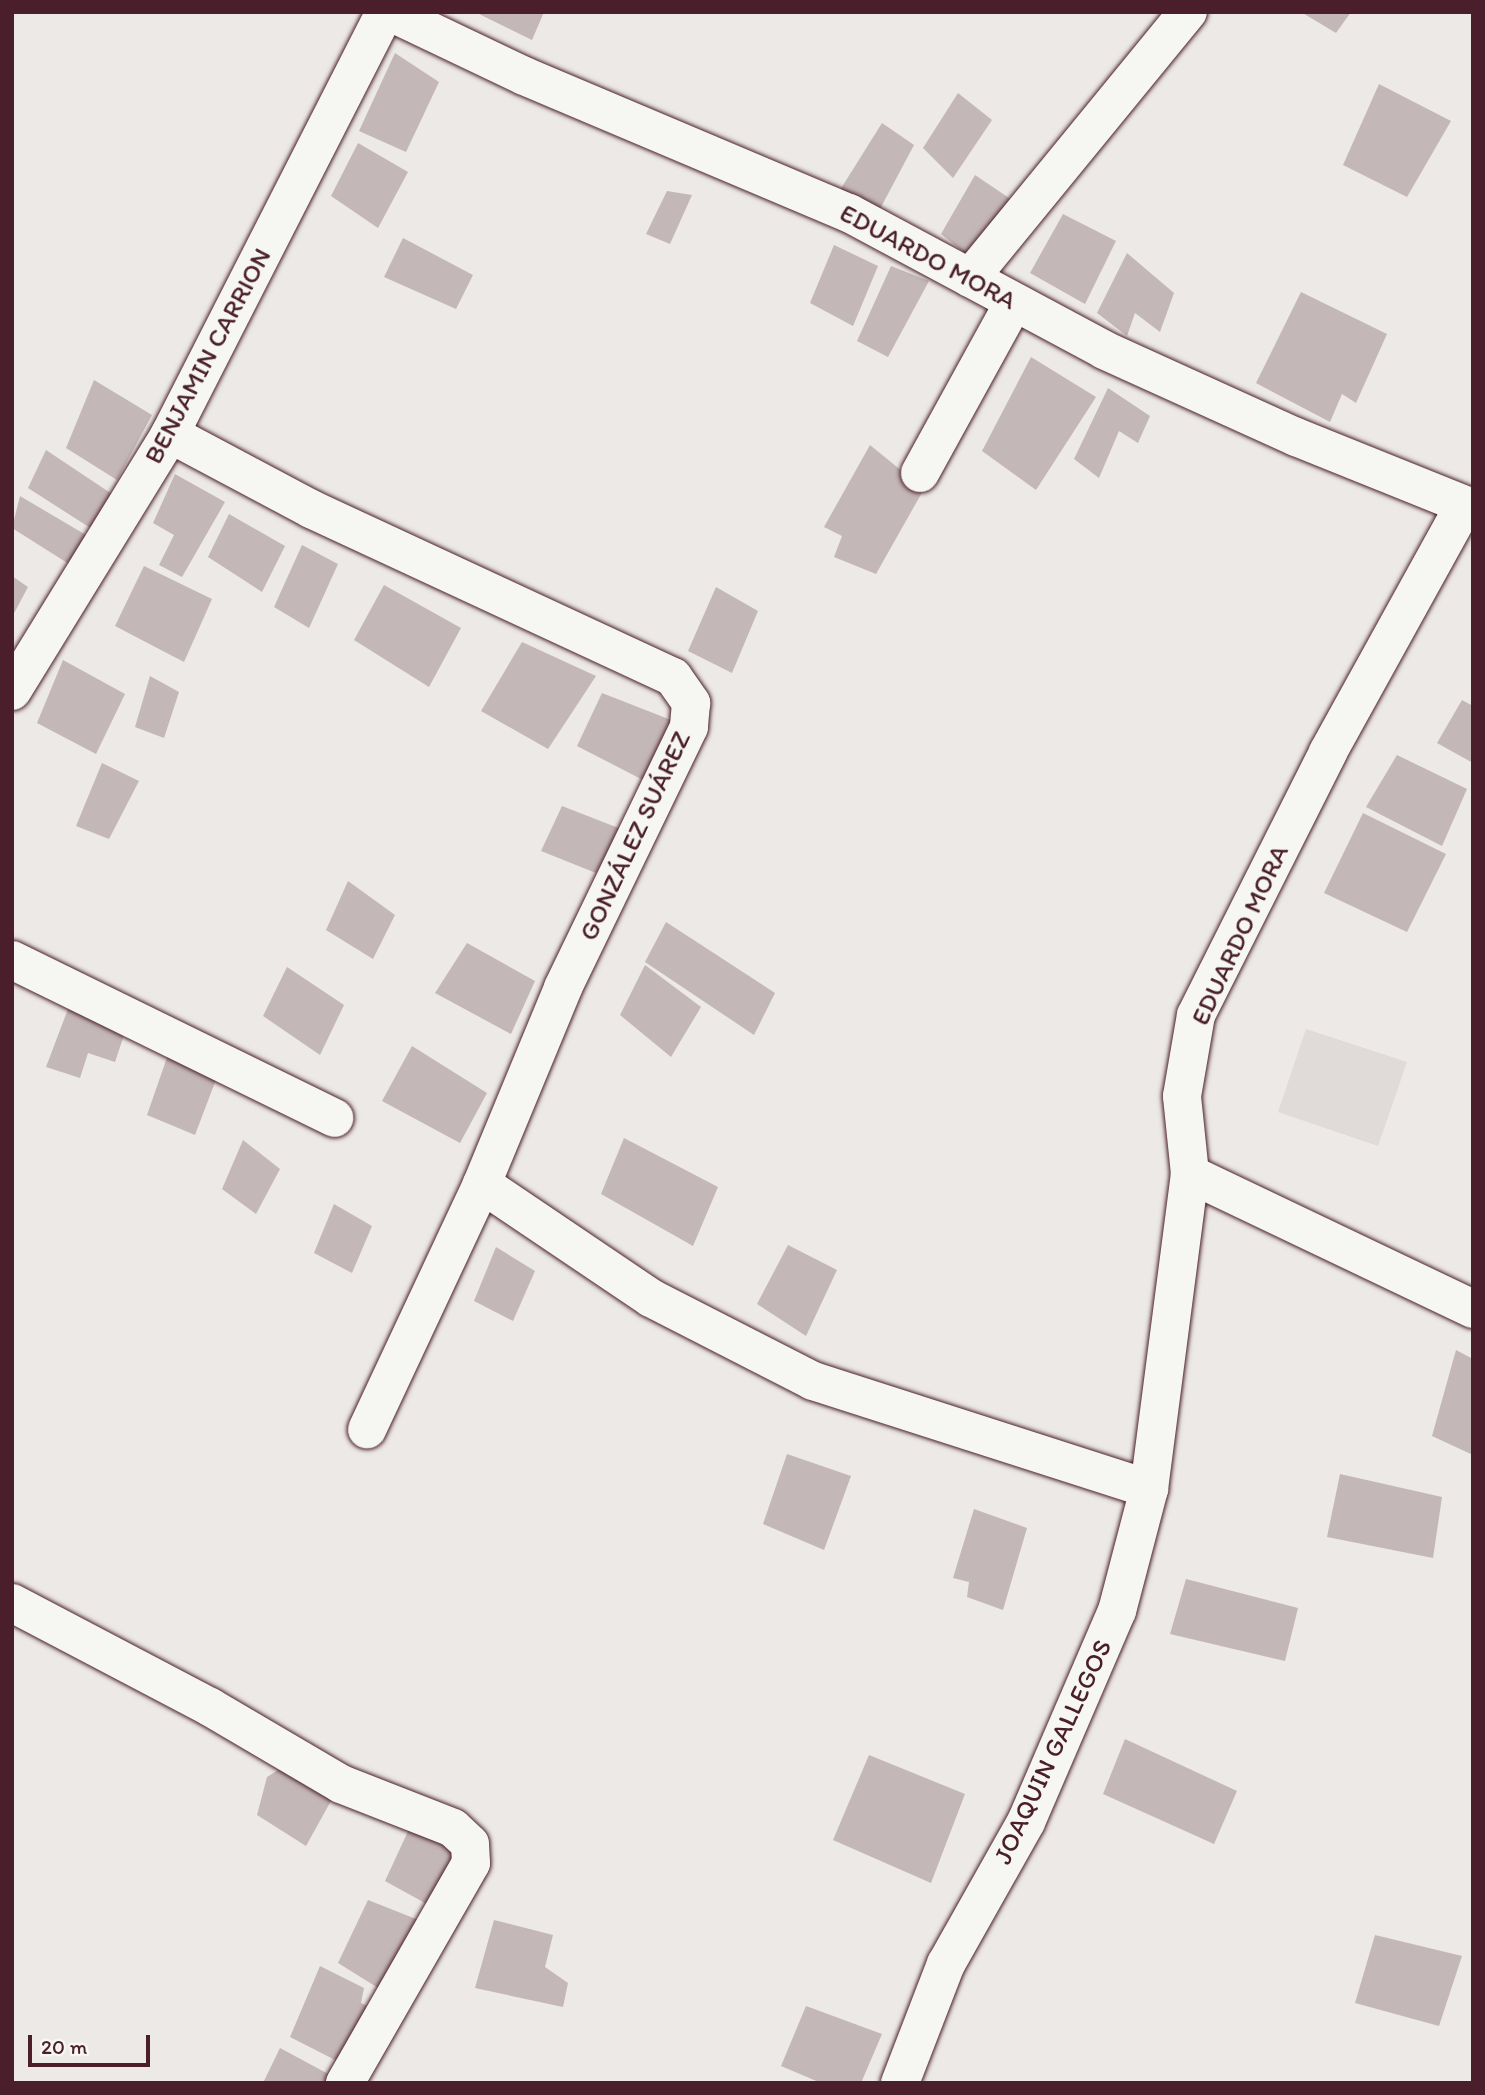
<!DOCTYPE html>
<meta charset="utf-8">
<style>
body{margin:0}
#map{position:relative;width:1485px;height:2095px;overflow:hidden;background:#ece9e6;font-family:Itim,sans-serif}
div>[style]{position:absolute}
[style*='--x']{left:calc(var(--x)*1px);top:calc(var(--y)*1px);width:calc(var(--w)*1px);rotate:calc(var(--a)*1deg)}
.built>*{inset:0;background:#e0dad8}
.building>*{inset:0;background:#c4b7b7}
.roads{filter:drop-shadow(0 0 2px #4a1f2b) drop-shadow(0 0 2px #4a1f2b)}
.minor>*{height:38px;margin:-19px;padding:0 19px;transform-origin:19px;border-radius:19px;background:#f6f6f2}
span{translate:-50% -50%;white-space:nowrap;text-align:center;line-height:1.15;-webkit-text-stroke:5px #f6f6f2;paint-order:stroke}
.street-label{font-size:26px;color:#4a1f2b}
.frame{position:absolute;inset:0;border:14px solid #4a1f2b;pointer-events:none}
.scale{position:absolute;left:28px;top:2035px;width:122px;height:32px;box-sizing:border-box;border:4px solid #4a1f2b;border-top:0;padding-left:9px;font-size:21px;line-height:24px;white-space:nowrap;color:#4a1f2b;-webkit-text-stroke:5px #f6f6f2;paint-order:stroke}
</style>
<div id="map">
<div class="built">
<i style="clip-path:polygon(1306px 1029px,1407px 1062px,1378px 1146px,1278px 1112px)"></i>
</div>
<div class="building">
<i style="clip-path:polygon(475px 12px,544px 12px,532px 40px)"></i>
<i style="clip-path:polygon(1301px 12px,1351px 12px,1336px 33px)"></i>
<i style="clip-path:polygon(395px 53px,439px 82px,406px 152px,359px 131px)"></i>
<i style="clip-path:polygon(1379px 84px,1451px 121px,1407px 197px,1343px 165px)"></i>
<i style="clip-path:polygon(958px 93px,992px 120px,953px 178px,923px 148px)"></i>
<i style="clip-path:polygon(882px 123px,914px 145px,880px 209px,840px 190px)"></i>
<i style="clip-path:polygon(358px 143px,408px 172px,378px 228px,331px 196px)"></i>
<i style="clip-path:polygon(975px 175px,1012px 200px,972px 259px,941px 234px)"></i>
<i style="clip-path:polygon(667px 191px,692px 195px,670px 244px,646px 234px)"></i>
<i style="clip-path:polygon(1063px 214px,1116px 241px,1085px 304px,1030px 273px)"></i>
<i style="clip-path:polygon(403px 238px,473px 275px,456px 309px,384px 277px)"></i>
<i style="clip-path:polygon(834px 245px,878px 266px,853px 326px,810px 303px)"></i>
<i style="clip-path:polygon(1127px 253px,1174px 293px,1160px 332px,1135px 313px,1127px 336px,1097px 313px)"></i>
<i style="clip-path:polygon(891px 266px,929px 281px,888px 357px,857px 341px)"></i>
<i style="clip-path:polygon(1301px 292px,1387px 334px,1356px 403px,1342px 394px,1330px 422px,1256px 383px)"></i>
<i style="clip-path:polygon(1031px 357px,1096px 397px,1036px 490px,982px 451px)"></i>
<i style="clip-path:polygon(94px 380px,152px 415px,117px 480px,66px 448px)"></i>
<i style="clip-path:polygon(1108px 388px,1150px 416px,1138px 443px,1119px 431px,1099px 478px,1074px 459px)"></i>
<i style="clip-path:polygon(870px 445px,924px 489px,876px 574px,834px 557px,842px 536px,824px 527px)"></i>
<i style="clip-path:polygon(46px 450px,112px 494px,92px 529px,28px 488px)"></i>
<i style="clip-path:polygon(175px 474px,225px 502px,182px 577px,159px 565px,174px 535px,153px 523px)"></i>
<i style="clip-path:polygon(20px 496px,86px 535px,69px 564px,12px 528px)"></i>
<i style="clip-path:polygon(229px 514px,285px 546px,262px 592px,208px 557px)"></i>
<i style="clip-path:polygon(302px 545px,338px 564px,309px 628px,274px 607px)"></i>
<i style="clip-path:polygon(144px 566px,212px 599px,184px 662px,115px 626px)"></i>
<i style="clip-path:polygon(12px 576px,28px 587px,12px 617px)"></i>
<i style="clip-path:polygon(384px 585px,461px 628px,429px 687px,354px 640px)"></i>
<i style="clip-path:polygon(716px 587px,758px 611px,732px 673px,688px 651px)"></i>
<i style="clip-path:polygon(522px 642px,596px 676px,548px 749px,481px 711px)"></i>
<i style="clip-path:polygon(63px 660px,125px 694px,96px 754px,37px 723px)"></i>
<i style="clip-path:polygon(150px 676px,179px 692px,164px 738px,135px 727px)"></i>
<i style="clip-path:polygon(602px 693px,671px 720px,645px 781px,577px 746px)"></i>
<i style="clip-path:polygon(1462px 700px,1473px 706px,1473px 763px,1437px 743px)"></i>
<i style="clip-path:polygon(1397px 755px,1467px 789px,1442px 846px,1366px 807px)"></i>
<i style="clip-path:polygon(102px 763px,139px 781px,109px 839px,76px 826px)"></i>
<i style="clip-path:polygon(562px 806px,621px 829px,596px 873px,541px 851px)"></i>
<i style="clip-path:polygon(1363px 813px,1446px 854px,1407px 932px,1324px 893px)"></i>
<i style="clip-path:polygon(348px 881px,395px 915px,373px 959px,326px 930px)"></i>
<i style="clip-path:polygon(666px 922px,775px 993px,754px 1035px,645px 962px)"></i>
<i style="clip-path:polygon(467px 943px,535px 981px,511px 1034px,435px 993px)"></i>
<i style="clip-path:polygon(645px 965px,701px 1007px,671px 1057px,620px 1015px)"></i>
<i style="clip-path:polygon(287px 967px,344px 1005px,320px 1055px,263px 1016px)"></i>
<i style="clip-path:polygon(68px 1009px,124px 1035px,115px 1062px,88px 1053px,80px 1078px,46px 1067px)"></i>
<i style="clip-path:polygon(171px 1046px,220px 1069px,195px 1135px,147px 1115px)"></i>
<i style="clip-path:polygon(412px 1046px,487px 1093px,460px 1143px,382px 1101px)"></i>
<i style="clip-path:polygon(624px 1138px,718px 1187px,693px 1246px,601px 1194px)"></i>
<i style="clip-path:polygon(243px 1140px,280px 1169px,256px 1214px,222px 1189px)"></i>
<i style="clip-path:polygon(334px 1204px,372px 1226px,352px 1273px,314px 1253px)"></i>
<i style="clip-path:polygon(788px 1245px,837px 1270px,806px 1336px,757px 1304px)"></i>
<i style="clip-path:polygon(496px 1247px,535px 1271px,513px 1321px,474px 1301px)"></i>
<i style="clip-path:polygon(1456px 1350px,1473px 1359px,1473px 1455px,1432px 1436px)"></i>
<i style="clip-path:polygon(787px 1454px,851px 1476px,824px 1550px,763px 1524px)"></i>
<i style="clip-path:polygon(1340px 1474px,1442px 1497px,1433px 1558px,1327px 1537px)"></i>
<i style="clip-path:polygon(974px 1509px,1027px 1528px,1003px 1610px,967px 1597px,969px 1582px,953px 1578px)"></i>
<i style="clip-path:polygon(1186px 1579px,1298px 1608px,1285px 1661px,1170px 1634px)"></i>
<i style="clip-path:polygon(1125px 1739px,1237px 1791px,1214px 1844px,1103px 1794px)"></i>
<i style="clip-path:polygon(869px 1755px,965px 1794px,931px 1883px,833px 1840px)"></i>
<i style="clip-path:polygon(286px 1765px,337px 1790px,306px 1846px,257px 1815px,267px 1777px)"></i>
<i style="clip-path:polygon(410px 1827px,448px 1838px,458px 1862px,434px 1908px,385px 1881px)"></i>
<i style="clip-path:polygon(368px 1900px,421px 1921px,383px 1991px,338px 1963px)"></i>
<i style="clip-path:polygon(494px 1920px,553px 1935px,545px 1967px,568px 1983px,563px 2007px,475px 1988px)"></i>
<i style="clip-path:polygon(1375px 1935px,1462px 1956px,1439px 2026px,1355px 2003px)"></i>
<i style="clip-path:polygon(320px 1966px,364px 1988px,361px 2003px,372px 2008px,343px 2064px,290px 2037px)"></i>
<i style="clip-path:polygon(806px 2006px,882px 2034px,861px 2083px,821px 2083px,781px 2066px)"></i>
<i style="clip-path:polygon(280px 2048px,332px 2076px,329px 2083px,263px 2083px)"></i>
</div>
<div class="roads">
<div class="minor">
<i style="--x:390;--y:12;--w:148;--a:25.5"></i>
<i style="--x:524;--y:76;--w:353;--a:22.9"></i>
<i style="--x:849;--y:213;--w:289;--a:28.2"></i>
<i style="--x:1104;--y:350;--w:211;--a:24.4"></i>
<i style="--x:1296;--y:437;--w:191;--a:21.9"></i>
<i style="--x:970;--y:278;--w:344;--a:-50.7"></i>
<i style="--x:170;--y:434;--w:160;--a:28"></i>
<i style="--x:311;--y:509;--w:399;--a:24.9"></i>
<i style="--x:673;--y:677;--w:32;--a:55"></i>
<i style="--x:691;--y:703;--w:24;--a:95"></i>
<i style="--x:689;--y:727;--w:290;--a:115.8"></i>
<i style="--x:563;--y:988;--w:212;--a:112.5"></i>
<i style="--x:482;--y:1184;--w:271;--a:115.1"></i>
<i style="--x:920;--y:473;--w:195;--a:-61.2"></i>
<i style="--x:12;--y:691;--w:302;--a:-58.4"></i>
<i style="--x:170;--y:434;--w:474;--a:-63"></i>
<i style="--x:12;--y:960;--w:359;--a:26.1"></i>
<i style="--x:1190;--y:1174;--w:314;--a:25.5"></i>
<i style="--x:482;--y:1184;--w:204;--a:34"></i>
<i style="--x:651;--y:1298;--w:182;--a:27.1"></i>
<i style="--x:813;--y:1381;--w:353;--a:17.8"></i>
<i style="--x:12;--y:1603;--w:224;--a:27.7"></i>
<i style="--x:210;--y:1707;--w:152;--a:30.4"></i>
<i style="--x:341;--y:1784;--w:120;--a:21.4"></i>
<i style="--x:453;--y:1828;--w:23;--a:43"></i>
<i style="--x:470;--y:1844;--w:19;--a:87"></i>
<i style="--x:471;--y:1863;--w:254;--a:119.8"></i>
<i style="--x:900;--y:2083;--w:128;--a:-68.9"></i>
<i style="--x:946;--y:1964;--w:163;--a:-60.6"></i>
<i style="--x:1026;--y:1822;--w:230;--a:-66.7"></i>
<i style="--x:1117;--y:1611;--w:126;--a:-75.3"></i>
<i style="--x:1149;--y:1489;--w:318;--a:-82.6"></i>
<i style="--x:1190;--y:1174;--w:78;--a:-95.9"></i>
<i style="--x:1182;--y:1096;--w:82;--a:-80.2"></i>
<i style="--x:1196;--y:1015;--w:294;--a:-63.3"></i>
<i style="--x:1328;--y:752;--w:281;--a:-61.1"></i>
</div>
</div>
<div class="street-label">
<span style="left:928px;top:257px;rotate:28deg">EDUARDO MORA</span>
<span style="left:208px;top:356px;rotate:-62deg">BENJAMIN CARRION</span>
<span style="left:635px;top:836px;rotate:-65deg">GONZÁLEZ SUÁREZ</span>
<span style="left:1240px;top:935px;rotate:-65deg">EDUARDO MORA</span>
<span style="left:1053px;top:1752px;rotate:-65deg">JOAQUIN GALLEGOS</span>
</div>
<div class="frame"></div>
<div class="scale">20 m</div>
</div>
